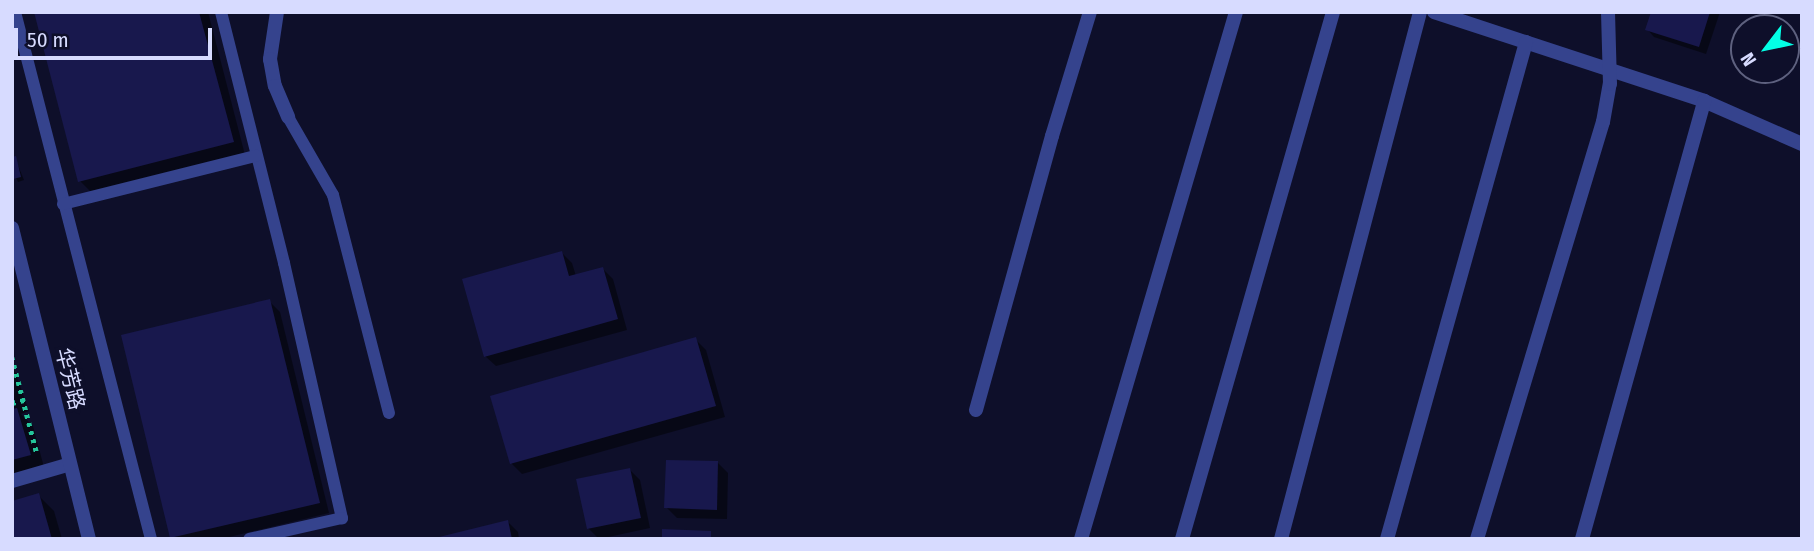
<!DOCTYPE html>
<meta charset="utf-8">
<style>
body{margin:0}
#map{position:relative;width:1814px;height:551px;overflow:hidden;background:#0e0f2a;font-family:"Fira Sans Condensed","Noto Sans SC",sans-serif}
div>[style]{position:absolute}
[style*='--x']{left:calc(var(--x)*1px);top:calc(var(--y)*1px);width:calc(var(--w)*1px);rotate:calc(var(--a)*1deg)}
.shadow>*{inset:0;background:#0007}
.building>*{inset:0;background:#18184d}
.path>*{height:4.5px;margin-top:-2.25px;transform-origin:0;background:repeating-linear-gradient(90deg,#25c69b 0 3.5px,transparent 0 8.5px)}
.service>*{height:12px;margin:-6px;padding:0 6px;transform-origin:6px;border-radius:6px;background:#35438d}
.minor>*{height:14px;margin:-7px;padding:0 7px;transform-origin:7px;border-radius:7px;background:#35438d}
.tertiary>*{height:14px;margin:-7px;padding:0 7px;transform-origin:7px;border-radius:7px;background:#35438d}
span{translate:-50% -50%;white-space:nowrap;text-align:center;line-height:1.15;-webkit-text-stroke:7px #0e0f2a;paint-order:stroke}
.street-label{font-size:21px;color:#d7dbff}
.frame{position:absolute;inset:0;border:14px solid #d7dbff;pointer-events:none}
.north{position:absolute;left:1730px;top:14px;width:70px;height:70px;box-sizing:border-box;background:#0e0f2a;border:2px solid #5e617f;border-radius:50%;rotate:238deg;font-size:19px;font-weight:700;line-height:28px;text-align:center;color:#d7dbff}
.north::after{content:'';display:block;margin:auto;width:24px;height:32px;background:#03ffe5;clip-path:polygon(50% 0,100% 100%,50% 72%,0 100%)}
.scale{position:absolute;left:14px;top:28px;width:198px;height:32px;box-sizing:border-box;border:4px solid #d7dbff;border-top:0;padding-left:9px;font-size:21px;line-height:24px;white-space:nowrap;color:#d7dbff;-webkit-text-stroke:5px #0e0f2a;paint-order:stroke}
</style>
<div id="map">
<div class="shadow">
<i style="clip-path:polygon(36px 12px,208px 12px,245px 155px,93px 194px,80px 181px)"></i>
<i style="clip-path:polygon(1653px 12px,1720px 12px,1706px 54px,1654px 37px,1647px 29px)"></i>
<i style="clip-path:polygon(15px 158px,24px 180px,18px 182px,12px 169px,12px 159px)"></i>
<i style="clip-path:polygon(562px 253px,572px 263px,576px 276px,603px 269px,613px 279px,627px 330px,496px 366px,485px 356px)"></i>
<i style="clip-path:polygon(269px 301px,280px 312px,329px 513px,221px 539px,173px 539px)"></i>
<i style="clip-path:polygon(695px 339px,706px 350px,725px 417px,522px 474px,512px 464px,493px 397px)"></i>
<i style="clip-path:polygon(12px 363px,29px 411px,21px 414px,33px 426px,45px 471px,12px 480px)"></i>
<i style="clip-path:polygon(718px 463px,728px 473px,727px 519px,677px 518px,666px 507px)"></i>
<i style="clip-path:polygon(630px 470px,640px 480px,650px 528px,599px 539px,588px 528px)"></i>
<i style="clip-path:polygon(38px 495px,54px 511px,62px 539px,12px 539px)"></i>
<i style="clip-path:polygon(507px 521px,518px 532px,519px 539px,438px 539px)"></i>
</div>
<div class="building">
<i style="clip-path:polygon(34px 12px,199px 12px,234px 142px,78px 182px)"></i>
<i style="clip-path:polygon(1651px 12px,1710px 12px,1699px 47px,1645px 30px)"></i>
<i style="clip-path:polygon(16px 156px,21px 177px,13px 179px,12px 157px)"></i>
<i style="clip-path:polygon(562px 251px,569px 276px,603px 267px,618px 319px,484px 357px,462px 279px)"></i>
<i style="clip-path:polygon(270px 299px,320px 503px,170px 538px,121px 335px)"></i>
<i style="clip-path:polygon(696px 337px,716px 406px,510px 464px,490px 396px)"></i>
<i style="clip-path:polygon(17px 408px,31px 455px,12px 460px,12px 409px)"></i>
<i style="clip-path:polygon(666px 460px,718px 461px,717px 510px,664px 508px)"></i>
<i style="clip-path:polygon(630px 468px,641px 518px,587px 529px,576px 479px)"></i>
<i style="clip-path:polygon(39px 493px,52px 539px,12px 539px,12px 501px)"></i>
<i style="clip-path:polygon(508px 520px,512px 539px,435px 539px,435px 538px)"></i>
<i style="clip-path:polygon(662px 529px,711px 531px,711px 539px,662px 539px)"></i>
</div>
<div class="path">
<i style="--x:12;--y:357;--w:100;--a:75.5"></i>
<i style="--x:12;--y:403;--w:12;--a:-14"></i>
</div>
<div class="service">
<i style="--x:15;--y:12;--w:544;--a:75.53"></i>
<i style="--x:221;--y:12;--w:259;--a:75.9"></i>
<i style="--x:284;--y:263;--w:262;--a:77.2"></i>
<i style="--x:342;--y:518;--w:95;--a:167.3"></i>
<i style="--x:288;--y:117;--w:90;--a:60"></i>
<i style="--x:333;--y:195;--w:225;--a:75.6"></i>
<i style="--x:63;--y:204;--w:199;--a:-14"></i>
</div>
<div class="minor">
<i style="--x:277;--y:12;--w:48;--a:98.5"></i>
<i style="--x:270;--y:59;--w:27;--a:80"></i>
<i style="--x:275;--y:86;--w:34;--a:67"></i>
<i style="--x:1434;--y:12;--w:284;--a:18.2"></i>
<i style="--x:1704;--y:101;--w:107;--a:23.7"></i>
<i style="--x:976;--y:410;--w:284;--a:-74.5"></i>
<i style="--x:1052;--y:136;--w:130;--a:-73"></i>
<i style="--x:12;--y:481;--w:60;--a:-16.3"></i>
<i style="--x:1081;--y:539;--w:549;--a:-73.61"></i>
<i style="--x:1182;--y:539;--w:548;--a:-74.01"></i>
<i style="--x:1281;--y:539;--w:545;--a:-75.22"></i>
<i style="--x:1387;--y:539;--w:516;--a:-74.37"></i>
<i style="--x:1477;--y:539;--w:436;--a:-73.2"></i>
<i style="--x:1603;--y:122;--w:39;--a:-80"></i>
<i style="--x:1610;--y:84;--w:72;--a:-91.6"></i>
<i style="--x:1582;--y:539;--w:455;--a:-74.4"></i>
</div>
<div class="tertiary">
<i style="--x:12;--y:228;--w:320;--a:76.1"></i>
</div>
<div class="street-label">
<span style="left:70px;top:379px;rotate:76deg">华芳路</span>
</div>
<div class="frame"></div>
<div class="north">N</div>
<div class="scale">50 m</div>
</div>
